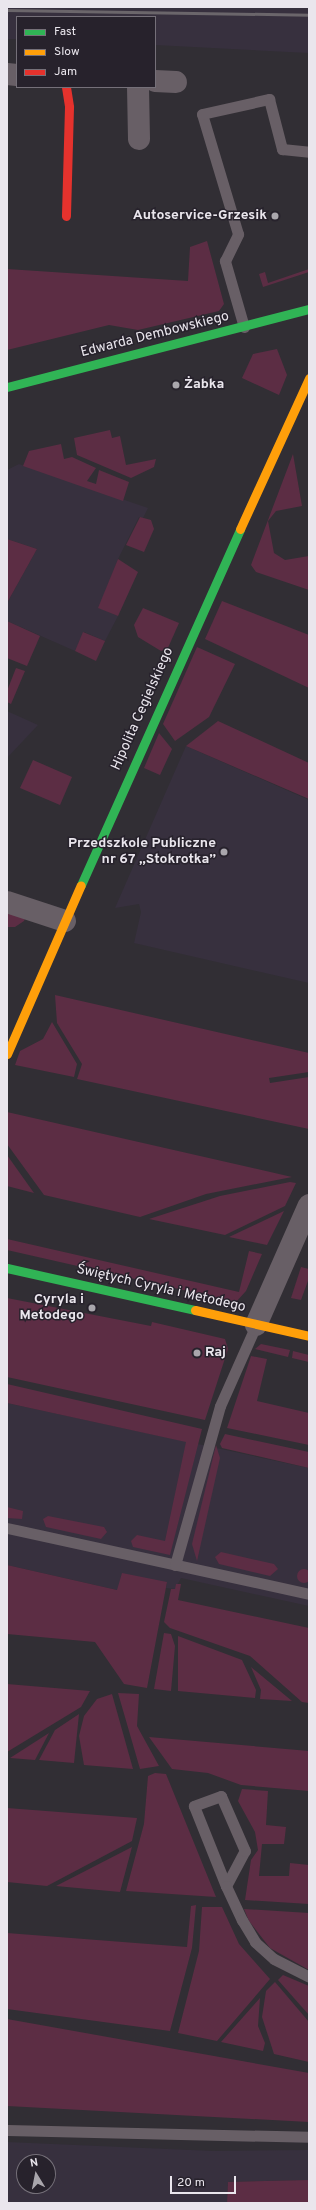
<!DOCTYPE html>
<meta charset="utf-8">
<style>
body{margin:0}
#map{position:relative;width:316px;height:2210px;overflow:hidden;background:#312e34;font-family:Overpass,sans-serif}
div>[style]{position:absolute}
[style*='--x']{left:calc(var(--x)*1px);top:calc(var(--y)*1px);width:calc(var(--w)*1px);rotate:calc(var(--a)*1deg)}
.built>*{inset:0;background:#37303e}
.green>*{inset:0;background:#5c2d44}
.round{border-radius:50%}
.lane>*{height:11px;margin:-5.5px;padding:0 5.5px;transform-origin:5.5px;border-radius:5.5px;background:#685f66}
.street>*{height:22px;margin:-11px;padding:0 11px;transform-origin:11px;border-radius:11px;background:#685f66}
.fast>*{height:9px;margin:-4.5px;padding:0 4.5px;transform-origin:4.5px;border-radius:4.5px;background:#30b455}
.slow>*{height:9px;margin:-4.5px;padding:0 4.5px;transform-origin:4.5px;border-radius:4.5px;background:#ff9f0a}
.jam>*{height:9px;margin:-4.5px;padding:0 4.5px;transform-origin:4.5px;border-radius:4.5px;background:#e5322d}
.rail>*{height:3px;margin:-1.5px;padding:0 1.5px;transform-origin:1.5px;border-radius:1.5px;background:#6b666b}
.dots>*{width:11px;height:11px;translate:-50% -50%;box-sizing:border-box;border:2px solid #27222c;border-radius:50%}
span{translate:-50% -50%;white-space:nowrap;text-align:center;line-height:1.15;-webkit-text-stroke:3px #27222c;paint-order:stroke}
.poi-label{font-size:14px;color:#eae6ed;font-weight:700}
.right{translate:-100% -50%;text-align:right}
.left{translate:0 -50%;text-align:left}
.street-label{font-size:14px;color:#eae6ed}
.frame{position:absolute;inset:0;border:8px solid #eae6ed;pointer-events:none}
.legend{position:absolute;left:16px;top:16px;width:140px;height:72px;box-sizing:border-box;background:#27222c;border:1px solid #757079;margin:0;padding:5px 7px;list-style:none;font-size:12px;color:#eae6ed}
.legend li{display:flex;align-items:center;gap:8px;height:20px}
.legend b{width:20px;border:1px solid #757079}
.north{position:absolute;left:16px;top:2154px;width:40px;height:40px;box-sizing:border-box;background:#27222c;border:1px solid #757079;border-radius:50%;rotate:350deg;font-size:11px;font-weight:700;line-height:16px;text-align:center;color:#eae6ed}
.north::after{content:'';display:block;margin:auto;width:14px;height:18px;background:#a9a6ac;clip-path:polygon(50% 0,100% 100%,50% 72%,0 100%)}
.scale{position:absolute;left:170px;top:2176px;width:66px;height:18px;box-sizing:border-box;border:2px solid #eae6ed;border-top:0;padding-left:5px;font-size:12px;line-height:14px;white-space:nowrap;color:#eae6ed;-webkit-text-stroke:3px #27222c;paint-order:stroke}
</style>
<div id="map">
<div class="built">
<i style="clip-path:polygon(7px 7px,309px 7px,309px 53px,155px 45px,155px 17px,17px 17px,17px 39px,7px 39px)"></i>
<i style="clip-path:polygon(19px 464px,148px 508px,143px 518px,139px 517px,118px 559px,99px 608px,118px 616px,105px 641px,84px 632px,75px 651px,7px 621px,7px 603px,37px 549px,7px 539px,7px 470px)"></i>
<i style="clip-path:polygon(7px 711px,38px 725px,7px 758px)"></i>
<i style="clip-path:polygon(186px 746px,309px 800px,309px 983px,134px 943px,141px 912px,139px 904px,115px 908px)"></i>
<i style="clip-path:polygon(7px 1403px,309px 1468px,309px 1606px,181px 1578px,175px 1589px,166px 1588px,167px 1583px,117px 1590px,7px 1565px)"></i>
<i style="clip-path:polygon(evenodd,7px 2142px,213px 2151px,309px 2150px,309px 2180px,228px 2182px,227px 2203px,7px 2203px,7px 2142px,24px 2162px,48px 2162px,48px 2186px,24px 2186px,24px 2162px)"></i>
</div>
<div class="green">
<i style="clip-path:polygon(207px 241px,224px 304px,219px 311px,138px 330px,109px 325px,7px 350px,7px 269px,188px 281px,190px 247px)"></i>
<i style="clip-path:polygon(309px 269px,309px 272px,263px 287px,259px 274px,265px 272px,268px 283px)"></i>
<i style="clip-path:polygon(277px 349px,287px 375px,279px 395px,242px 378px,253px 354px)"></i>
<i style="clip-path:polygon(110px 430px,112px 438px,120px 436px,126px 465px,156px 459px,154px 467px,131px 478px,77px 455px,74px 438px)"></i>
<i style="clip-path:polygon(61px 444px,64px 459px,72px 457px,96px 468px,87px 481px,96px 484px,99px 470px,129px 482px,123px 501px,23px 466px,29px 451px)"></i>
<i style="clip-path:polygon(293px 454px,302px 506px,276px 511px,268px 521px,274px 553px,285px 560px,309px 556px,309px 590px,256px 572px,251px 565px)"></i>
<i style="clip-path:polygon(140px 517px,151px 520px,154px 529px,144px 552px,126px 545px)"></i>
<i style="clip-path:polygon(7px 539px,37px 549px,7px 603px)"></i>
<i style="clip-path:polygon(118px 559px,138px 572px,118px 616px,98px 608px)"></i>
<i style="clip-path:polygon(222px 601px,309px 635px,309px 688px,205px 639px)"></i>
<i style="clip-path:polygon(143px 608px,179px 623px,167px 650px,161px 651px,138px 637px,134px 625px)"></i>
<i style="clip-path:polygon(7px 621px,40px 636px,27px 666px,7px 658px)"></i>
<i style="clip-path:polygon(83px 632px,105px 641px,96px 661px,75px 651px)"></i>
<i style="clip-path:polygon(197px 647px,235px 664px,209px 717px,175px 741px,163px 724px)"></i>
<i style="clip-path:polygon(16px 668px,25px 671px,11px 704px,7px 702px,7px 691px)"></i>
<i style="clip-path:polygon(218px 721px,309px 763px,309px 799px,186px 746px)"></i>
<i style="clip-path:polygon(159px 733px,172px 749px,160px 775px,144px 768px)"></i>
<i style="clip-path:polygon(33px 760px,72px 777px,60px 805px,20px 788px)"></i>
<i style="clip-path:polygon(7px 909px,26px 916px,24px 921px,15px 927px,7px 927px)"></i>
<i style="clip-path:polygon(55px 995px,309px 1053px,309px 1072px,269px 1078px,270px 1083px,309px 1077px,309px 1129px,77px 1079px,82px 1064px,57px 1023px)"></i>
<i style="clip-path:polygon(52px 1022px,77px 1064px,74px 1077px,15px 1065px,20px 1051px,43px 1039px)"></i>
<i style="clip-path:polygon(7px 1112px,292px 1177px,206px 1194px,140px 1217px,44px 1195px,7px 1144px)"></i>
<i style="clip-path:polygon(7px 1155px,34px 1193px,7px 1186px)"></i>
<i style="clip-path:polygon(290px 1182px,296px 1183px,285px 1206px,225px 1235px,149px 1219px,220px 1196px)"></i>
<i style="clip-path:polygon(284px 1211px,267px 1245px,229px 1237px)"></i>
<i style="clip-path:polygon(7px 1239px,239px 1292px,249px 1251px,262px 1254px,246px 1291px,236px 1302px,7px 1250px)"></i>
<i style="clip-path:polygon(301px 1267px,309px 1269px,309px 1278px,301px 1300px,291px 1298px)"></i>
<i style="clip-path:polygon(7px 1298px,151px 1326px,152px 1322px,225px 1339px,228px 1349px,205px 1420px,7px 1377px)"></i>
<i style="clip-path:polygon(261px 1344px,290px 1350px,288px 1357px,255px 1349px)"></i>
<i style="clip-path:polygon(293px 1351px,309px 1355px,309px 1362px,292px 1358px)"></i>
<i style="clip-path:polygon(251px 1356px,267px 1359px,257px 1401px,309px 1413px,309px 1445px,227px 1428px)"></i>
<i style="clip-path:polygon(7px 1384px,202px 1429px,170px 1555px,133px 1547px,131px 1541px,137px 1535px,165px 1541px,186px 1442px,7px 1403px)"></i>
<i style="clip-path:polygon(225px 1434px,309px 1452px,309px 1468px,222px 1448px,220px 1444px)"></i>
<i style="clip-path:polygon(216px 1445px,220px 1458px,197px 1561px,192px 1544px)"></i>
<i style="clip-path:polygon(7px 1507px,23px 1511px,22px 1519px,7px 1518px)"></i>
<i style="clip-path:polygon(48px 1516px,104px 1527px,107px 1532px,101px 1539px,46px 1527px,43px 1519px)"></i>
<i style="clip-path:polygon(221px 1552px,274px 1564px,278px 1569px,270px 1576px,219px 1564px,215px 1557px)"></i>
<i style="clip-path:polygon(7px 1565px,117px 1590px,122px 1573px,167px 1582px,147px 1688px,124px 1684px,95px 1642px,7px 1634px)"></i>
<i class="round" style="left:297px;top:1569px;width:14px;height:14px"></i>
<i style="clip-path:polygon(176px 1584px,181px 1584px,178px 1600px,309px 1628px,309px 1703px,302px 1702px,250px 1656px,170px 1628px,164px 1622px,171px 1589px,175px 1589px)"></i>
<i style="clip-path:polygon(164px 1633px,171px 1634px,175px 1646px,171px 1691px,154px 1689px)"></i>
<i style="clip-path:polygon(178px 1636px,242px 1660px,256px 1690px,255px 1698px,178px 1691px)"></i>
<i style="clip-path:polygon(251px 1667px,292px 1701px,260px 1699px,261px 1690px)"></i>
<i style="clip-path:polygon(7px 1684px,90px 1691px,81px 1707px,7px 1752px)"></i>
<i style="clip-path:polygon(118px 1693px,139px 1694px,137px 1726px,159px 1766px,140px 1769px)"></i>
<i style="clip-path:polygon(112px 1694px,133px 1769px,84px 1765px,79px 1736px,84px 1716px,97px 1699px)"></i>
<i style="clip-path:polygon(79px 1714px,74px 1763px,39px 1760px,55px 1730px)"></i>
<i style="clip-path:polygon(49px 1733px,35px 1760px,10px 1758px)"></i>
<i style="clip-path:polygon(149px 1737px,309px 1751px,309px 1791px,241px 1785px,208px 1773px,172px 1769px)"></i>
<i style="clip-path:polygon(155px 1773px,166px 1774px,216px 1897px,126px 1891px,144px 1824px,148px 1776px)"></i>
<i style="clip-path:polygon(242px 1789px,268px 1791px,266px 1825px,286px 1827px,284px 1844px,262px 1844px,259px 1876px,289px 1876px,290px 1863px,309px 1865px,309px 1904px,245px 1900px,251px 1860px,258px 1850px,255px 1832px,238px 1801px)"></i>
<i style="clip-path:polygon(7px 1808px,137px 1818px,132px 1841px,47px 1886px,7px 1882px)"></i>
<i style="clip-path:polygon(132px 1847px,120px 1892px,56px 1886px)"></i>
<i style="clip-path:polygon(196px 1905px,192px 1948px,170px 2031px,7px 2009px,7px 1933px,187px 1947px,191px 1906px)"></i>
<i style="clip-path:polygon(202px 1907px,222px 1907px,239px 1944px,270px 1979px,217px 2041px,178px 2033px,199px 1951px)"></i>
<i style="clip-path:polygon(244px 1909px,309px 1913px,309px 1970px,270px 1948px,249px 1921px)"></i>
<i style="clip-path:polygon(283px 1975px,309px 1986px,309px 2015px,278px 1980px)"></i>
<i style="clip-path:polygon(275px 1982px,309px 2022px,309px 2062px,274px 2054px,262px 2017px,266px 1991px)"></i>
<i style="clip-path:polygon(260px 1998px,258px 2026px,265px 2043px,263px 2051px,221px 2042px)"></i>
<i style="clip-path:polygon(7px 2019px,309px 2073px,309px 2122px,7px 2106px)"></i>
<i style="clip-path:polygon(309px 2180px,309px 2203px,227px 2203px,228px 2182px)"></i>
</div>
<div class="lane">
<i style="--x:244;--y:327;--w:69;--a:-106.1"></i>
<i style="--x:225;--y:261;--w:30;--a:-64"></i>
<i style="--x:238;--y:234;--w:125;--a:-106.7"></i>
<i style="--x:202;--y:114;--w:69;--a:-12.6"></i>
<i style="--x:269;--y:99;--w:52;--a:75.4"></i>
<i style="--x:282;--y:149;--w:27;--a:6"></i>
<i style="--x:7;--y:1528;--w:309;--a:12.3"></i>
<i style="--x:175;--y:1565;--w:165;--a:-74.2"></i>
<i style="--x:220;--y:1406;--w:89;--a:-66"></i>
<i style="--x:226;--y:1886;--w:40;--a:-62"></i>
<i style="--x:245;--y:1851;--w:60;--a:-113.6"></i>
<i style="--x:221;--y:1796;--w:29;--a:160"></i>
<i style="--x:194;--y:1806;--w:86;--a:68.2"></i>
<i style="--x:226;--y:1886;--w:38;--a:65"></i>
<i style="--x:242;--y:1920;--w:26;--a:59"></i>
<i style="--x:255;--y:1942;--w:25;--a:42"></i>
<i style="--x:274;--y:1959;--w:39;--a:27"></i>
<i style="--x:7;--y:2130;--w:302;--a:1.3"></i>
</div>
<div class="street">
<i style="--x:7;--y:74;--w:10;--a:6"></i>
<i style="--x:155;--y:81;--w:21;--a:3"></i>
<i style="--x:138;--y:87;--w:52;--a:88.9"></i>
<i style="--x:7;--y:902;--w:61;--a:18.1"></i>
<i style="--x:256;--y:1325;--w:131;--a:-66.2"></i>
</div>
<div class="fast">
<i style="--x:7;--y:387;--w:312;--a:-14.5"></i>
<i style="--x:81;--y:885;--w:390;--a:-65.9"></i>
<i style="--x:7;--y:1268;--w:193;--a:12.6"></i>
</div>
<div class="slow">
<i style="--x:240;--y:529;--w:166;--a:-65.4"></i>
<i style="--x:7;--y:1054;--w:184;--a:-66.4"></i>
<i style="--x:195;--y:1310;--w:117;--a:12.8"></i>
</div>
<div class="jam">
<i style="--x:66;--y:87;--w:20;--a:81"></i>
<i style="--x:69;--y:107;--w:109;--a:91.6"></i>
</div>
<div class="rail">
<i style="--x:7;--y:10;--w:302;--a:0.9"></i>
</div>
<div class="dots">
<i style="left:275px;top:216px;background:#a9a6ac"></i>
<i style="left:176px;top:385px;background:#a9a6ac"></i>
<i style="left:224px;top:852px;background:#a9a6ac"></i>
<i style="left:92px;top:1308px;background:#a9a6ac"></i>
<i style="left:197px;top:1353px;background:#a9a6ac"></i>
</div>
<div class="poi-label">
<span class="right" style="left:267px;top:216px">Autoservice-Grzesik</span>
<span class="left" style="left:184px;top:385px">Żabka</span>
<span class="right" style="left:216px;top:852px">Przedszkole Publiczne<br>nr 67 „Stokrotka”</span>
<span class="right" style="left:84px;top:1308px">Cyryla i<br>Metodego</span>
<span class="left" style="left:205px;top:1353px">Raj</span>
</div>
<div class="street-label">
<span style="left:155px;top:335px;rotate:-14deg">Edwarda Dembowskiego</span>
<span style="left:143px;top:709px;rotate:-66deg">Hipolita Cegielskiego</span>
<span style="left:161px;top:1289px;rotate:13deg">Świętych Cyryla i Metodego</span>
</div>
<div class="frame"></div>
<ul class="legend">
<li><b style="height:5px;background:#30b455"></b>Fast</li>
<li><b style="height:5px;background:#ff9f0a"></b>Slow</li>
<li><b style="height:5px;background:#e5322d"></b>Jam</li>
</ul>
<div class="north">N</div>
<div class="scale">20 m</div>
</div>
